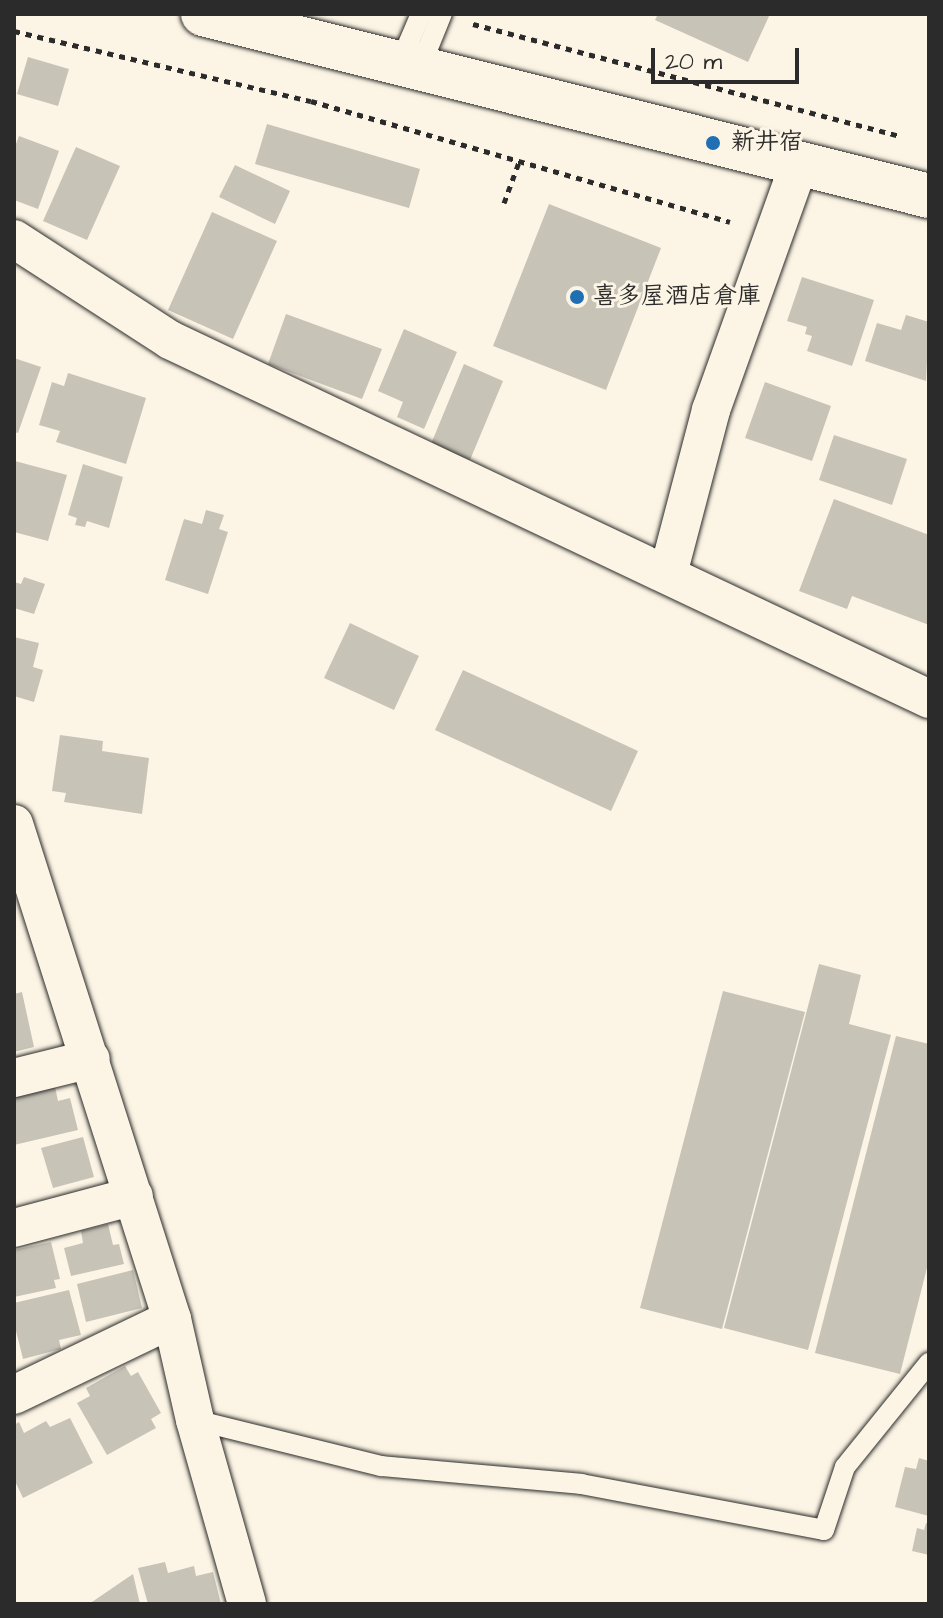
<!DOCTYPE html>
<meta charset="utf-8">
<style>
body{margin:0}
#map{position:relative;width:943px;height:1618px;overflow:hidden;background:#fcf5e5;font-family:"Architects Daughter","Klee One",sans-serif}
div>[style]{position:absolute}
[style*='--x']{left:calc(var(--x)*1px);top:calc(var(--y)*1px);width:calc(var(--w)*1px);rotate:calc(var(--a)*1deg)}
.building>*{inset:0;background:#c8c3b7}
.path>*{height:5px;margin-top:-2.5px;transform-origin:0;background:repeating-linear-gradient(90deg,#2b2b2b 0 6px,transparent 0 12px)}
.roads{filter:drop-shadow(0 0 2px #2b2b2b) drop-shadow(0 0 2px #2b2b2b)}
.service>*{height:20px;margin:-10px;padding:0 10px;transform-origin:10px;border-radius:10px;background:#fcf5e5}
.minor>*{height:38px;margin:-19px;padding:0 19px;transform-origin:19px;border-radius:19px;background:#fcf5e5}
.tertiary>*{height:44px;margin:-22px;padding:0 22px;transform-origin:22px;border-radius:22px;background:#fcf5e5}
.dots>*{width:22px;height:22px;translate:-50% -50%;box-sizing:border-box;border:4px solid #fcf5e5;border-radius:50%}
span{translate:-50% -50%;white-space:nowrap;text-align:center;line-height:1.15;-webkit-text-stroke:6px #fcf5e5;paint-order:stroke}
.poi-label{font-size:24px;color:#2b2b2b;font-weight:700}
.left{translate:0 -50%;text-align:left}
.frame{position:absolute;inset:0;border:16px solid #2b2b2b;pointer-events:none}
.scale{position:absolute;left:651px;top:48px;width:148px;height:36px;box-sizing:border-box;border:4px solid #2b2b2b;border-top:0;padding-left:10px;font-size:24px;line-height:28px;white-space:nowrap;color:#2b2b2b;-webkit-text-stroke:6px #fcf5e5;paint-order:stroke}
</style>
<div id="map">
<div class="building">
<i style="clip-path:polygon(658px 14px,770px 14px,748px 62px,655px 20px)"></i>
<i style="clip-path:polygon(28px 57px,69px 69px,58px 106px,17px 94px)"></i>
<i style="clip-path:polygon(267px 124px,420px 169px,409px 208px,255px 164px)"></i>
<i style="clip-path:polygon(19px 136px,59px 151px,38px 209px,14px 200px,14px 149px)"></i>
<i style="clip-path:polygon(76px 147px,120px 166px,87px 240px,43px 221px)"></i>
<i style="clip-path:polygon(235px 165px,290px 191px,275px 224px,219px 197px)"></i>
<i style="clip-path:polygon(549px 204px,661px 248px,606px 390px,493px 346px)"></i>
<i style="clip-path:polygon(212px 212px,277px 241px,233px 339px,168px 310px)"></i>
<i style="clip-path:polygon(802px 277px,874px 300px,852px 366px,807px 351px,812px 336px,805px 334px,807px 327px,787px 321px)"></i>
<i style="clip-path:polygon(286px 314px,382px 349px,362px 399px,268px 364px)"></i>
<i style="clip-path:polygon(906px 315px,929px 322px,926px 381px,865px 361px,877px 323px,901px 330px)"></i>
<i style="clip-path:polygon(404px 329px,457px 352px,424px 429px,397px 417px,403px 402px,378px 391px)"></i>
<i style="clip-path:polygon(14px 358px,41px 367px,18px 433px,14px 432px)"></i>
<i style="clip-path:polygon(464px 364px,503px 381px,470px 460px,431px 444px)"></i>
<i style="clip-path:polygon(68px 373px,146px 398px,126px 464px,56px 442px,60px 431px,39px 425px,52px 382px,64px 386px)"></i>
<i style="clip-path:polygon(765px 382px,831px 406px,812px 461px,745px 438px)"></i>
<i style="clip-path:polygon(834px 435px,907px 459px,892px 505px,819px 480px)"></i>
<i style="clip-path:polygon(15px 461px,67px 475px,48px 541px,14px 532px)"></i>
<i style="clip-path:polygon(83px 464px,123px 477px,109px 528px,87px 521px,85px 527px,75px 525px,77px 518px,68px 515px)"></i>
<i style="clip-path:polygon(834px 499px,929px 535px,929px 625px,852px 596px,847px 609px,799px 591px)"></i>
<i style="clip-path:polygon(206px 510px,224px 515px,219px 529px,228px 532px,208px 594px,165px 580px,184px 519px,202px 524px)"></i>
<i style="clip-path:polygon(24px 577px,45px 584px,34px 614px,14px 608px,14px 582px,21px 584px)"></i>
<i style="clip-path:polygon(350px 623px,419px 656px,394px 710px,324px 678px)"></i>
<i style="clip-path:polygon(14px 637px,39px 643px,33px 667px,43px 670px,34px 702px,14px 696px)"></i>
<i style="clip-path:polygon(463px 670px,638px 751px,611px 811px,435px 730px)"></i>
<i style="clip-path:polygon(60px 735px,103px 741px,102px 751px,149px 758px,142px 814px,64px 802px,66px 793px,52px 791px)"></i>
<i style="clip-path:polygon(819px 964px,861px 975px,849px 1024px,891px 1035px,808px 1350px,724px 1328px)"></i>
<i style="clip-path:polygon(723px 991px,805px 1012px,722px 1329px,640px 1308px)"></i>
<i style="clip-path:polygon(22px 992px,34px 1047px,14px 1052px,14px 994px)"></i>
<i style="clip-path:polygon(896px 1036px,929px 1044px,929px 1260px,900px 1374px,815px 1353px)"></i>
<i style="clip-path:polygon(55px 1087px,58px 1101px,70px 1098px,78px 1130px,14px 1145px,14px 1096px)"></i>
<i style="clip-path:polygon(83px 1137px,94px 1177px,53px 1188px,41px 1148px)"></i>
<i style="clip-path:polygon(108px 1224px,113px 1245px,119px 1244px,124px 1264px,71px 1276px,64px 1248px,83px 1243px,81px 1231px)"></i>
<i style="clip-path:polygon(51px 1242px,60px 1279px,54px 1280px,56px 1288px,14px 1297px,14px 1250px)"></i>
<i style="clip-path:polygon(133px 1270px,142px 1308px,86px 1322px,77px 1284px)"></i>
<i style="clip-path:polygon(69px 1290px,81px 1335px,59px 1340px,61px 1349px,23px 1359px,14px 1323px,14px 1303px)"></i>
<i style="clip-path:polygon(125px 1366px,131px 1376px,138px 1372px,161px 1413px,151px 1419px,156px 1428px,107px 1455px,77px 1403px,90px 1396px,86px 1388px)"></i>
<i style="clip-path:polygon(70px 1418px,93px 1463px,23px 1498px,14px 1479px,14px 1425px,19px 1422px,24px 1433px,46px 1421px,50px 1427px)"></i>
<i style="clip-path:polygon(919px 1458px,929px 1461px,929px 1516px,895px 1507px,905px 1467px,916px 1469px)"></i>
<i style="clip-path:polygon(926px 1523px,929px 1524px,929px 1555px,912px 1551px,917px 1528px,924px 1530px)"></i>
<i style="clip-path:polygon(165px 1562px,168px 1573px,194px 1566px,196px 1576px,213px 1572px,221px 1604px,148px 1604px,138px 1568px)"></i>
<i style="clip-path:polygon(133px 1574px,140px 1604px,89px 1604px)"></i>
</div>
<div class="path">
<i style="--x:473;--y:24;--w:442;--a:14.7"></i>
<i style="--x:14;--y:31;--w:305;--a:13.3"></i>
<i style="--x:311;--y:101;--w:436;--a:16.1"></i>
<i style="--x:504;--y:203;--w:44;--a:-69.9"></i>
</div>
<div class="roads">
<div class="service">
<i style="--x:411;--y:66;--w:25;--a:-47"></i>
<i style="--x:428;--y:48;--w:37;--a:-68"></i>
<i style="--x:411;--y:66;--w:24;--a:-95"></i>
<i style="--x:409;--y:42;--w:30;--a:-67"></i>
<i style="--x:195;--y:1420;--w:192;--a:13.9"></i>
<i style="--x:381;--y:1466;--w:201;--a:5.1"></i>
<i style="--x:581;--y:1484;--w:247;--a:10.7"></i>
<i style="--x:824;--y:1530;--w:66;--a:-71.6"></i>
<i style="--x:845;--y:1467;--w:134;--a:-51.1"></i>
</div>
<div class="minor">
<i style="--x:14;--y:239;--w:186;--a:32.9"></i>
<i style="--x:170;--y:340;--w:840;--a:25.31"></i>
<i style="--x:668;--y:574;--w:170;--a:-75.3"></i>
<i style="--x:711;--y:410;--w:263;--a:-70.3"></i>
<i style="--x:14;--y:824;--w:520;--a:72.3"></i>
<i style="--x:172;--y:1319;--w:104;--a:77.2"></i>
<i style="--x:195;--y:1420;--w:191;--a:74.2"></i>
<i style="--x:14;--y:1078;--w:79;--a:-13.9"></i>
<i style="--x:14;--y:1228;--w:124;--a:-14.9"></i>
<i style="--x:14;--y:1395;--w:175;--a:-25.7"></i>
</div>
<div class="tertiary">
<i style="--x:203;--y:14;--w:748;--a:14.07"></i>
</div>
</div>
<div class="dots">
<i style="left:713px;top:143px;background:#1f6fb2"></i>
<i style="left:577px;top:297px;background:#1f6fb2"></i>
</div>
<div class="poi-label">
<span class="left" style="left:731px;top:143px">新井宿</span>
<span class="left" style="left:593px;top:297px">喜多屋酒店倉庫</span>
</div>
<div class="frame"></div>
<div class="scale">20 m</div>
</div>
